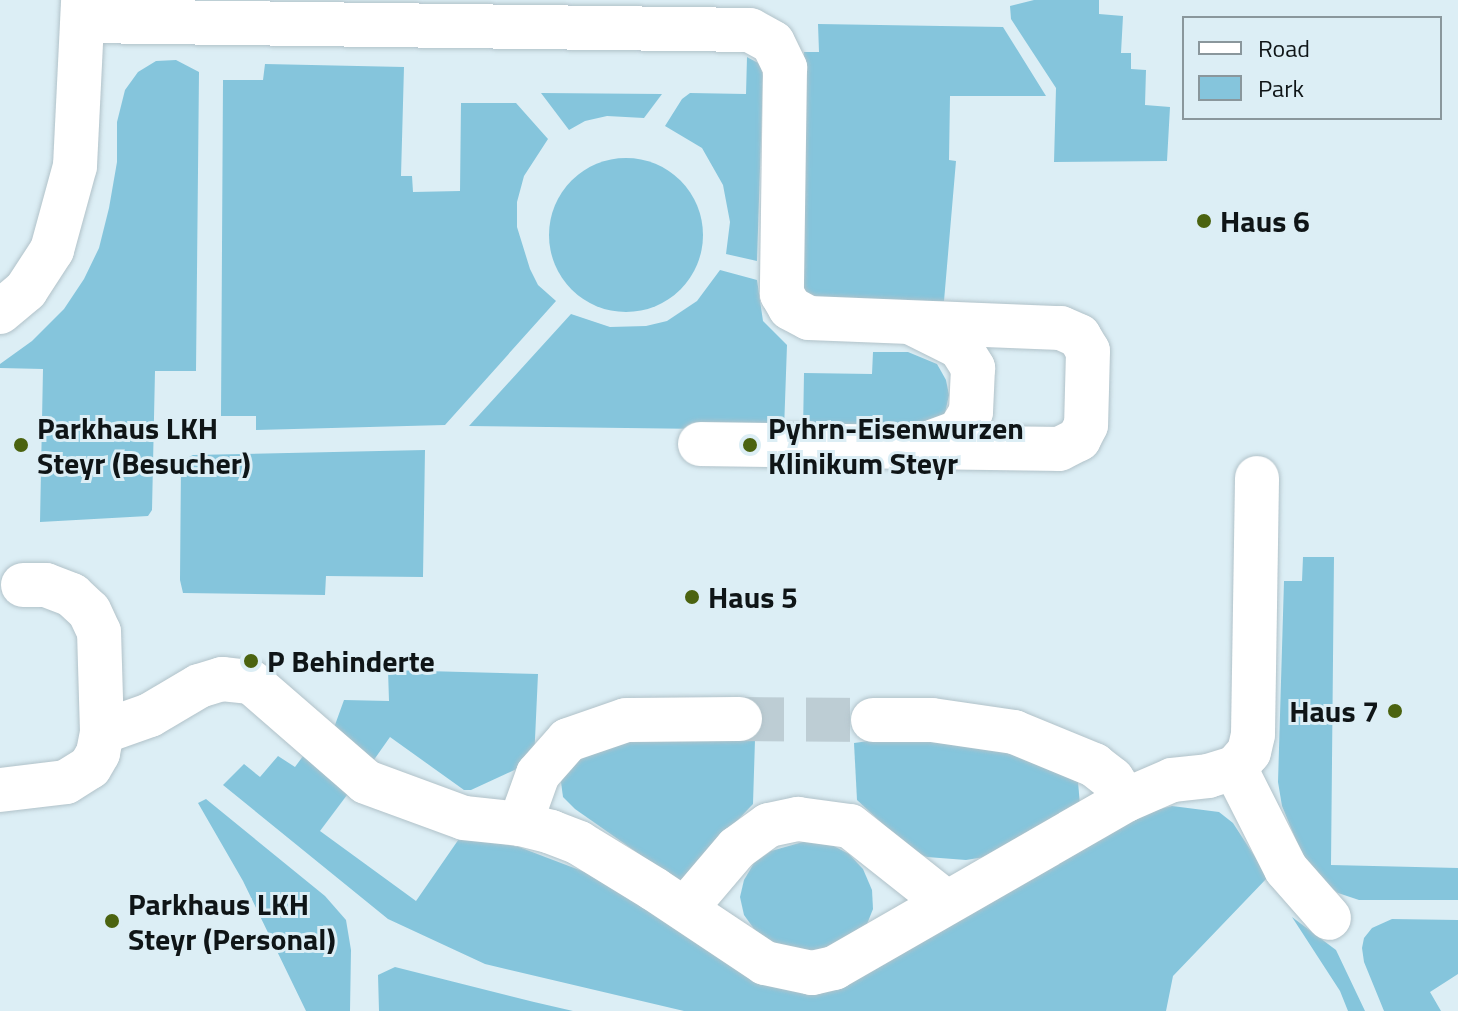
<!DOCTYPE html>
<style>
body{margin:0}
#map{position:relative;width:1458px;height:1011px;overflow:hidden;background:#dceef5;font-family:"Titillium Web",sans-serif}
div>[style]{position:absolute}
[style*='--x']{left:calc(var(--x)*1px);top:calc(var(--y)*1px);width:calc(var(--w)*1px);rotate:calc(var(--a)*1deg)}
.green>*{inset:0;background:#85c5dc}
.round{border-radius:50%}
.minor-tunnel>*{height:44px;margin-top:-22px;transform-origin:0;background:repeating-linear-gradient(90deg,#bdcdd4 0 44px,transparent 0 66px)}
.roads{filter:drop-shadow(0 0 2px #b1c2c9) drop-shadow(0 0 2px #b1c2c9)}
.minor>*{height:44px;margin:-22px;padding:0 22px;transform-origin:22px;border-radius:22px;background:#fff}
.dots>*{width:22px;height:22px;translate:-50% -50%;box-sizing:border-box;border:4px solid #dceef5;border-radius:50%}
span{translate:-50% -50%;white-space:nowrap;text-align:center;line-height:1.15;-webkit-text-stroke:6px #dceef5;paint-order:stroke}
.poi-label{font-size:30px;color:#0f1517;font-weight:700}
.left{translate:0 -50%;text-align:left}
.right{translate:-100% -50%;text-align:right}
.legend{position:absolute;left:1182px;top:16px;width:260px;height:104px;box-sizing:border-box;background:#dceef5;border:2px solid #8a979c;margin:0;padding:10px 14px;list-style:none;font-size:24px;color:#0f1517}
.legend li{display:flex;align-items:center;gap:16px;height:40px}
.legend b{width:40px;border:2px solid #8a979c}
</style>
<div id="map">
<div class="green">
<i style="clip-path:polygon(1034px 0,1099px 0,1099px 14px,1123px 16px,1121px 53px,1131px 53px,1131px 69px,1146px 70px,1145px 105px,1170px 107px,1167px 161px,1054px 162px,1056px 88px,1011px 19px,1010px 6px)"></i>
<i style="clip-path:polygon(818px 24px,1003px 27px,1046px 96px,950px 96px,949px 160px,956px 161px,944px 301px,814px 300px,801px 296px,804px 52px,819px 52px)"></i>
<i style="clip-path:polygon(747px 57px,760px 64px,763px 76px,757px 261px,726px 254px,730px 222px,723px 185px,702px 148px,665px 126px,682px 99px,690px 93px,746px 94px)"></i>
<i style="clip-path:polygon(176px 60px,199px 72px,196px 371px,155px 371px,152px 510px,148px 516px,40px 522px,43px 369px,0 368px,0 364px,32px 341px,64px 309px,84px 279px,99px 248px,109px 208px,117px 162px,117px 122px,125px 90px,138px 72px,156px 61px)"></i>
<i style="clip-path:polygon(265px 64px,404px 67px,401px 176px,412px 176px,413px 192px,460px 191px,461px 103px,516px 103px,548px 139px,524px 176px,517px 202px,517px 227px,530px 269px,538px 285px,556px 301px,445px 425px,256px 430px,256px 416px,221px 416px,223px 80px,263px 80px)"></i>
<i style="clip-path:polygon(541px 93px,662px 94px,644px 118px,607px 116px,585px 121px,569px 130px)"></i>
<i class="round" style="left:549px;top:158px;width:154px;height:154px"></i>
<i style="clip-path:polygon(720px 270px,757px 280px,763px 321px,787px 345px,784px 430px,469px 426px,571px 314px,610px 327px,646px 326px,667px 321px,697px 301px)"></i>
<i style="clip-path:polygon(873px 352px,908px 352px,937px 364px,946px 380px,949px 395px,945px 413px,934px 427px,803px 431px,804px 373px,872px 374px)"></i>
<i style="clip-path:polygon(425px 450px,423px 577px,326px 576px,325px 595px,183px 593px,180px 580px,181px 463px,185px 459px,193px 455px)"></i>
<i style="clip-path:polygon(1303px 557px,1334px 557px,1331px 865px,1458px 868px,1458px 900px,1359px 900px,1338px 893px,1320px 880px,1301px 852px,1282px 806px,1278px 782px,1284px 581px,1302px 581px)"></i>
<i style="clip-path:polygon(388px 670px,538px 674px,534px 761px,471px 790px,464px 790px,390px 737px,371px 764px,331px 736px,344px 700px,389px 701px)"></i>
<i style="clip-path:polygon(906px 736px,989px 743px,1078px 782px,1080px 805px,991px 856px,966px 860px,927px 857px,912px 851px,857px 800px,854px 743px)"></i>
<i style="clip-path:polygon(665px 737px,755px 739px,753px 804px,679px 882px,575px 809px,563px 797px,561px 782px,566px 768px,597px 744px)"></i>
<i style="clip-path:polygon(306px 752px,353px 787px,320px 831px,416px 901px,461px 836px,519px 847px,611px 882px,757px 979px,1152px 811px,1172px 806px,1219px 812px,1233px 823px,1268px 877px,1173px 976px,1166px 1011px,684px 1011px,485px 964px,388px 919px,223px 785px,244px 764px,260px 777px,278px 756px,295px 767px)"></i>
<i style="clip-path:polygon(206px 799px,325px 896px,346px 920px,351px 950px,350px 1011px,306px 1011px,243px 881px,198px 803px)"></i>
<i style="clip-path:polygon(810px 840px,828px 843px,849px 854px,863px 869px,872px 890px,873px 909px,867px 924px,837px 950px,793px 954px,757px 933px,744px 915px,740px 897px,744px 880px,754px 863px,771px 851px)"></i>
<i style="clip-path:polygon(1292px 917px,1336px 950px,1365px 1011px,1348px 1011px,1340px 991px)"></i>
<i style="clip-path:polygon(1392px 919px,1458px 920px,1458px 974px,1430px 992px,1441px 1011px,1384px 1011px,1364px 962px,1362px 948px,1364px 938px,1372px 928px)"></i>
<i style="clip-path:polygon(395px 967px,534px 1002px,573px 1011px,379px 1011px,378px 975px)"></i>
</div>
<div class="minor-tunnel">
<i style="--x:740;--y:719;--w:133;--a:0.4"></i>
</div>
<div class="roads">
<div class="minor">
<i style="--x:83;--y:21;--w:667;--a:0.77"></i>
<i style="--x:750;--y:30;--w:26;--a:29"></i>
<i style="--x:773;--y:43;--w:28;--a:64"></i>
<i style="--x:785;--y:68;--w:226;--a:90.8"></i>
<i style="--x:782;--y:294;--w:16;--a:60"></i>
<i style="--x:790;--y:308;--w:21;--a:28"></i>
<i style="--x:809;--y:318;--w:252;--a:2.3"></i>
<i style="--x:1061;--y:328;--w:20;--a:24"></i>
<i style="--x:1079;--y:336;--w:17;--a:59"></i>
<i style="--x:1088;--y:351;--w:74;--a:91.5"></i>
<i style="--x:1086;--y:425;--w:16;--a:117"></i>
<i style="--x:1079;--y:439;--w:22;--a:153"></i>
<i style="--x:1059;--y:449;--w:359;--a:-179.2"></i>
<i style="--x:0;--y:312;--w:34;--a:-40"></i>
<i style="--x:26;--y:290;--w:48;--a:-57"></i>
<i style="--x:52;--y:250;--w:87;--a:-74.7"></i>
<i style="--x:75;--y:166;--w:166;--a:-87.2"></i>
<i style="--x:914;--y:324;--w:51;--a:26.6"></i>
<i style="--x:960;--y:347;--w:25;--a:58"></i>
<i style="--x:973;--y:368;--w:44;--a:92.6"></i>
<i style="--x:971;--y:412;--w:23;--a:121"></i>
<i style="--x:959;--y:432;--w:44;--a:159.9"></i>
<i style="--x:873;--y:720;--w:59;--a:0"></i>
<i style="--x:932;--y:720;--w:83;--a:8.3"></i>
<i style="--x:1014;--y:732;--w:87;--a:22.4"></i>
<i style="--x:1094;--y:765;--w:23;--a:38"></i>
<i style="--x:1112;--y:779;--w:25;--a:56"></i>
<i style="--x:102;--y:732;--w:51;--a:-19.5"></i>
<i style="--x:150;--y:715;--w:57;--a:-30.6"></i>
<i style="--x:199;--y:686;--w:24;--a:-17"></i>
<i style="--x:222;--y:679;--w:29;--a:6"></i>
<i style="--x:251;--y:682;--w:152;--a:41"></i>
<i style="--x:366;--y:782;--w:104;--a:20.2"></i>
<i style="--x:464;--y:818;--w:56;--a:6.1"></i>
<i style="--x:520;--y:824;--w:32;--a:14"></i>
<i style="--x:551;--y:832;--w:30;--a:21"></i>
<i style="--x:579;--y:843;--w:88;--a:31.5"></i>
<i style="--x:654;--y:889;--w:133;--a:33.7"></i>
<i style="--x:765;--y:963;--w:48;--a:12"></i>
<i style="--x:812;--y:973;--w:23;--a:-13"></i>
<i style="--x:834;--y:968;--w:337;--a:-29.9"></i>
<i style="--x:1126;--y:800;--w:50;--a:-23.5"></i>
<i style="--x:1172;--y:780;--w:36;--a:-6"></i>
<i style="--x:1208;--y:776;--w:28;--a:-17"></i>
<i style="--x:1235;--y:768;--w:21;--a:-49"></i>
<i style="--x:1249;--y:752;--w:18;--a:-77"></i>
<i style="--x:1253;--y:734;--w:256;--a:-89.1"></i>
<i style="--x:1235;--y:768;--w:113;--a:63.2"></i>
<i style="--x:1286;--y:869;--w:65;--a:48.7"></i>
<i style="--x:0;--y:790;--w:66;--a:-6.9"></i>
<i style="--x:66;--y:782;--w:28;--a:-32"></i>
<i style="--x:90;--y:767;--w:16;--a:-60"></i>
<i style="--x:98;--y:753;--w:21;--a:-79"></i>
<i style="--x:102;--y:732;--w:100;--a:-91.7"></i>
<i style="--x:99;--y:632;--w:23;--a:-115"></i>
<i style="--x:89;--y:611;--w:23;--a:-137"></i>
<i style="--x:72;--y:595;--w:28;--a:-159"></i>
<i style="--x:46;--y:585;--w:23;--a:180"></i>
<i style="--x:520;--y:824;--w:53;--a:-70.2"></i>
<i style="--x:538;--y:774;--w:45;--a:-48.6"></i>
<i style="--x:568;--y:740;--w:61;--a:-19"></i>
<i style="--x:626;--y:720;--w:114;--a:-0.5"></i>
<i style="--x:685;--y:909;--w:80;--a:-49.6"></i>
<i style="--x:737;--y:848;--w:39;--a:-36"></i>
<i style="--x:769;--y:825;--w:30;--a:-12"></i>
<i style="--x:798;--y:819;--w:52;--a:7.7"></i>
<i style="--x:850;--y:826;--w:122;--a:38.4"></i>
</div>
</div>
<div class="dots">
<i style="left:1204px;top:221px;background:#4b6310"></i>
<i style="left:21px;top:445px;background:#4b6310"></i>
<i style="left:750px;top:445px;background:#4b6310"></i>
<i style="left:692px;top:597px;background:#4b6310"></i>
<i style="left:251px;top:661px;background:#4b6310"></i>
<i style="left:1395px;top:711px;background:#4b6310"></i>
<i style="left:112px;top:921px;background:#4b6310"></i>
</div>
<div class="poi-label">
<span class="left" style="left:1220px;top:221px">Haus 6</span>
<span class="left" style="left:37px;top:445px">Parkhaus LKH<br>Steyr (Besucher)</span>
<span class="left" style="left:768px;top:445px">Pyhrn-Eisenwurzen<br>Klinikum Steyr</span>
<span class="left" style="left:708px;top:597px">Haus 5</span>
<span class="left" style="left:267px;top:661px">P Behinderte</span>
<span class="right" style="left:1379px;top:711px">Haus 7</span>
<span class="left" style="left:128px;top:921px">Parkhaus LKH<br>Steyr (Personal)</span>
</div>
<ul class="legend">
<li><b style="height:10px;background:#fff"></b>Road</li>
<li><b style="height:22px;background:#85c5dc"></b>Park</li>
</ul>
</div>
